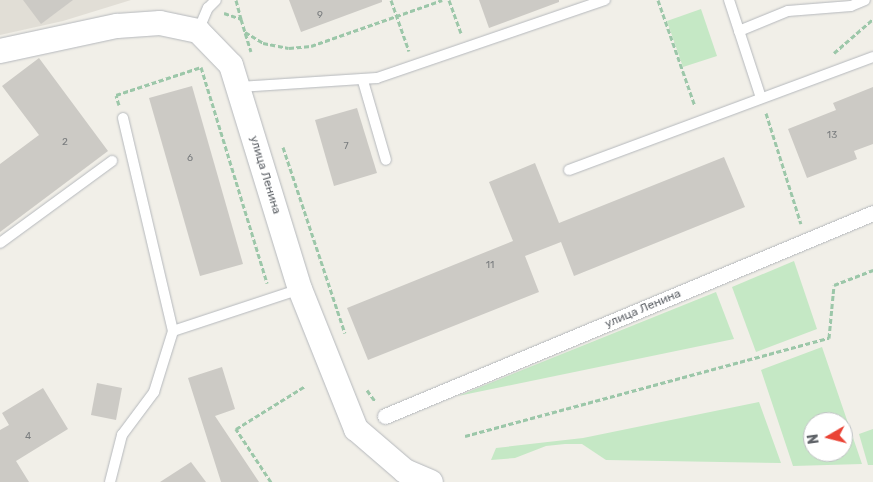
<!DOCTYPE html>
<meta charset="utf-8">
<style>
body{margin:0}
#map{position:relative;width:873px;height:482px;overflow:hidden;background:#f1efe8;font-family:Rubik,sans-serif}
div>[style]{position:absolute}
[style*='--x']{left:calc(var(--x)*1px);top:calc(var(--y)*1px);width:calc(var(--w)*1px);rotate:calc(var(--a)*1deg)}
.education>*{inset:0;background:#e1ded6}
.green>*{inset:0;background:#c5e8c5}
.building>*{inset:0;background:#cccac5}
.path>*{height:3px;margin-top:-1.5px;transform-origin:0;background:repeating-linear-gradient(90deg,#9cc7a9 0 5px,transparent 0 7.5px)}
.roads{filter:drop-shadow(0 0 1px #b5b8bc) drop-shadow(0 0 1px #b5b8bc)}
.service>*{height:10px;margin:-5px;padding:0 5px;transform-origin:5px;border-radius:5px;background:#fff}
.pedestrian>*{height:15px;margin:-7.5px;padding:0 7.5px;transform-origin:7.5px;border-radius:7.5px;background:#fff}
.tertiary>*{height:24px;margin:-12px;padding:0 12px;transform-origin:12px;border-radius:12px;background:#fff}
span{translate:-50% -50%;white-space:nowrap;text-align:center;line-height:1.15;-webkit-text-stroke:4px #fff;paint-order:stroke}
.number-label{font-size:10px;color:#7a7d7f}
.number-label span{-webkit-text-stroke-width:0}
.street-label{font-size:12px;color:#5f6368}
.north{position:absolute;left:803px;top:412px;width:50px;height:50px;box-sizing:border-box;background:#fff;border:1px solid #bfc1c3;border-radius:50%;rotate:262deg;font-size:14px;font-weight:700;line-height:20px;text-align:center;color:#5f6368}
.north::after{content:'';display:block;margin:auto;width:18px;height:22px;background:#ea4335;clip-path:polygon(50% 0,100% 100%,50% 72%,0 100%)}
</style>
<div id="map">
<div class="education">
<i style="clip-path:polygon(0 0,131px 0,63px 21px,0 35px)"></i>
</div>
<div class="green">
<i style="clip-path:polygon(701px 9px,717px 56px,683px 67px,667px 21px)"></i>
<i style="clip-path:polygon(794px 261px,817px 329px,756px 352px,732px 287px)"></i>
<i style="clip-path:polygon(716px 292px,734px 339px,458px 396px)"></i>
<i style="clip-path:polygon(evenodd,822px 347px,862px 464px,793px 466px,761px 370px,822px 347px,813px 422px,843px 422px,843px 452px,813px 452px,813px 422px)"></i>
<i style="clip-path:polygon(759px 402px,781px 463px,606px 460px,582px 444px,565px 444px,546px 446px,515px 458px,491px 460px,496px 448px,583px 438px)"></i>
<i style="clip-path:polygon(873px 429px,873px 465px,868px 465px,859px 434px)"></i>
</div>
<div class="building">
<i style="clip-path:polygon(23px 0,73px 0,41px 24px)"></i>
<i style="clip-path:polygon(289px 0,382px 0,382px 2px,301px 32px)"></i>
<i style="clip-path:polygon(479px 0,559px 0,559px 2px,489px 28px)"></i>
<i style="clip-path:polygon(39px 58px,108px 151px,0 232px,0 164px,39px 135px,2px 86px)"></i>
<i style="clip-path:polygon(192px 86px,243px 264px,200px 276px,149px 98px)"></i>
<i style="clip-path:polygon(873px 87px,873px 144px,854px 151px,857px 159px,807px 178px,788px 129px,836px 110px,833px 103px)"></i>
<i style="clip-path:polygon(357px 108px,377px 173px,334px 186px,315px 120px)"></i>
<i style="clip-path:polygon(724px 157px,745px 207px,574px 276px,561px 242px,525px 256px,539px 292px,368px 360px,347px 308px,513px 241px,489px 182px,535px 163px,559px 223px)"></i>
<i style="clip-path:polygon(222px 367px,235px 409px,215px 416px,259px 482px,221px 482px,188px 378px)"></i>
<i style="clip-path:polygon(97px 383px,122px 388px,116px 420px,91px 415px)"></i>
<i style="clip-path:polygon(43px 388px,68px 429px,16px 461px,29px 482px,0 482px,0 430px,9px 425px,2px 413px)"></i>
<i style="clip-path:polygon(191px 462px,206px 482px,160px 482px)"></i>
</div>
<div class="path">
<i style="--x:236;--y:0;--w:20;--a:75"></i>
<i style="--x:391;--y:0;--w:54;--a:70.6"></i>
<i style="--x:449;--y:0;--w:35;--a:70"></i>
<i style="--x:658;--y:0;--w:112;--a:70.8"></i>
<i style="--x:224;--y:13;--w:18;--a:19"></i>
<i style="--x:241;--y:19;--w:34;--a:73"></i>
<i style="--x:245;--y:32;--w:21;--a:31"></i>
<i style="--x:263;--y:43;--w:26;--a:11"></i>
<i style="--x:289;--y:48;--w:22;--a:-5"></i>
<i style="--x:311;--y:46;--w:139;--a:-19.3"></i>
<i style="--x:834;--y:53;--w:52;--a:-41.1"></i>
<i style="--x:119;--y:105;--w:10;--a:-107"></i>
<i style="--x:116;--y:95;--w:89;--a:-18.2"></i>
<i style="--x:201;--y:67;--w:226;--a:73"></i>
<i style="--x:766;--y:113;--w:116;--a:72.5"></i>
<i style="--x:283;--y:147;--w:196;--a:71.6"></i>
<i style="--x:367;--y:390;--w:14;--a:54"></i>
<i style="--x:465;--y:436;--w:377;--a:-15.1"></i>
<i style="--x:829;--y:338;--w:53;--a:-84.6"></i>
<i style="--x:834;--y:285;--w:42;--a:-21"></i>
<i style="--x:271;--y:482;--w:64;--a:-123.4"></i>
<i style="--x:236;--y:429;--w:81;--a:-31.9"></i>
</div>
<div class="roads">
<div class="service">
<i style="--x:729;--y:0;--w:103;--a:71.9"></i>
<i style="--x:198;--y:31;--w:25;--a:-67"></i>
<i style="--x:208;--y:8;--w:11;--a:-45"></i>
<i style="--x:739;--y:31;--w:53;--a:-22.2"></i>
<i style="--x:788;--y:11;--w:63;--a:-4.5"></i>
<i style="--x:851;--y:6;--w:15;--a:-23"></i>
<i style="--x:363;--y:81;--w:82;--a:73.8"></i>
<i style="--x:239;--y:87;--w:138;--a:-3.7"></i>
<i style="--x:377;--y:78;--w:241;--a:-18.9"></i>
<i style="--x:123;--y:118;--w:219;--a:76.8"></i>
<i style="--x:173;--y:331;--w:134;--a:-18.3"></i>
<i style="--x:569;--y:170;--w:324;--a:-20.4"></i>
<i style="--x:0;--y:243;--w:139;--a:-36.2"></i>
<i style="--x:110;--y:482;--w:49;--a:-75.7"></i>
<i style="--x:122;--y:435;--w:54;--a:-53.3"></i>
<i style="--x:154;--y:392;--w:64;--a:-72.7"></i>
</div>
<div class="pedestrian">
<i style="--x:385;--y:416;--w:529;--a:-22.59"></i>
</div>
<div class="tertiary">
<i style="--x:0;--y:51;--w:120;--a:-12.1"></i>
<i style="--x:117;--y:26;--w:43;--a:-4"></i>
<i style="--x:160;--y:23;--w:39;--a:12"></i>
<i style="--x:198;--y:31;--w:47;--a:45.9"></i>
<i style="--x:231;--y:65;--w:234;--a:72.9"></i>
<i style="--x:300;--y:289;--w:151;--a:68.2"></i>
<i style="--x:356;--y:429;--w:65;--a:40.6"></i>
<i style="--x:405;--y:471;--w:28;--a:23"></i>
</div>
</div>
<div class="number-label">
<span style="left:320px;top:16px">9</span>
<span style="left:832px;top:136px">13</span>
<span style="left:65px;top:143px">2</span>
<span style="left:346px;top:147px">7</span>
<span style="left:190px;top:159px">6</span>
<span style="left:490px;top:266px">11</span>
<span style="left:28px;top:437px">4</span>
</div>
<div class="street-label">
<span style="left:265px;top:175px;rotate:73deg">улица Ленина</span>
<span style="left:643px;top:309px;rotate:-23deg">улица Ленина</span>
</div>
<div class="north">N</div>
</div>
